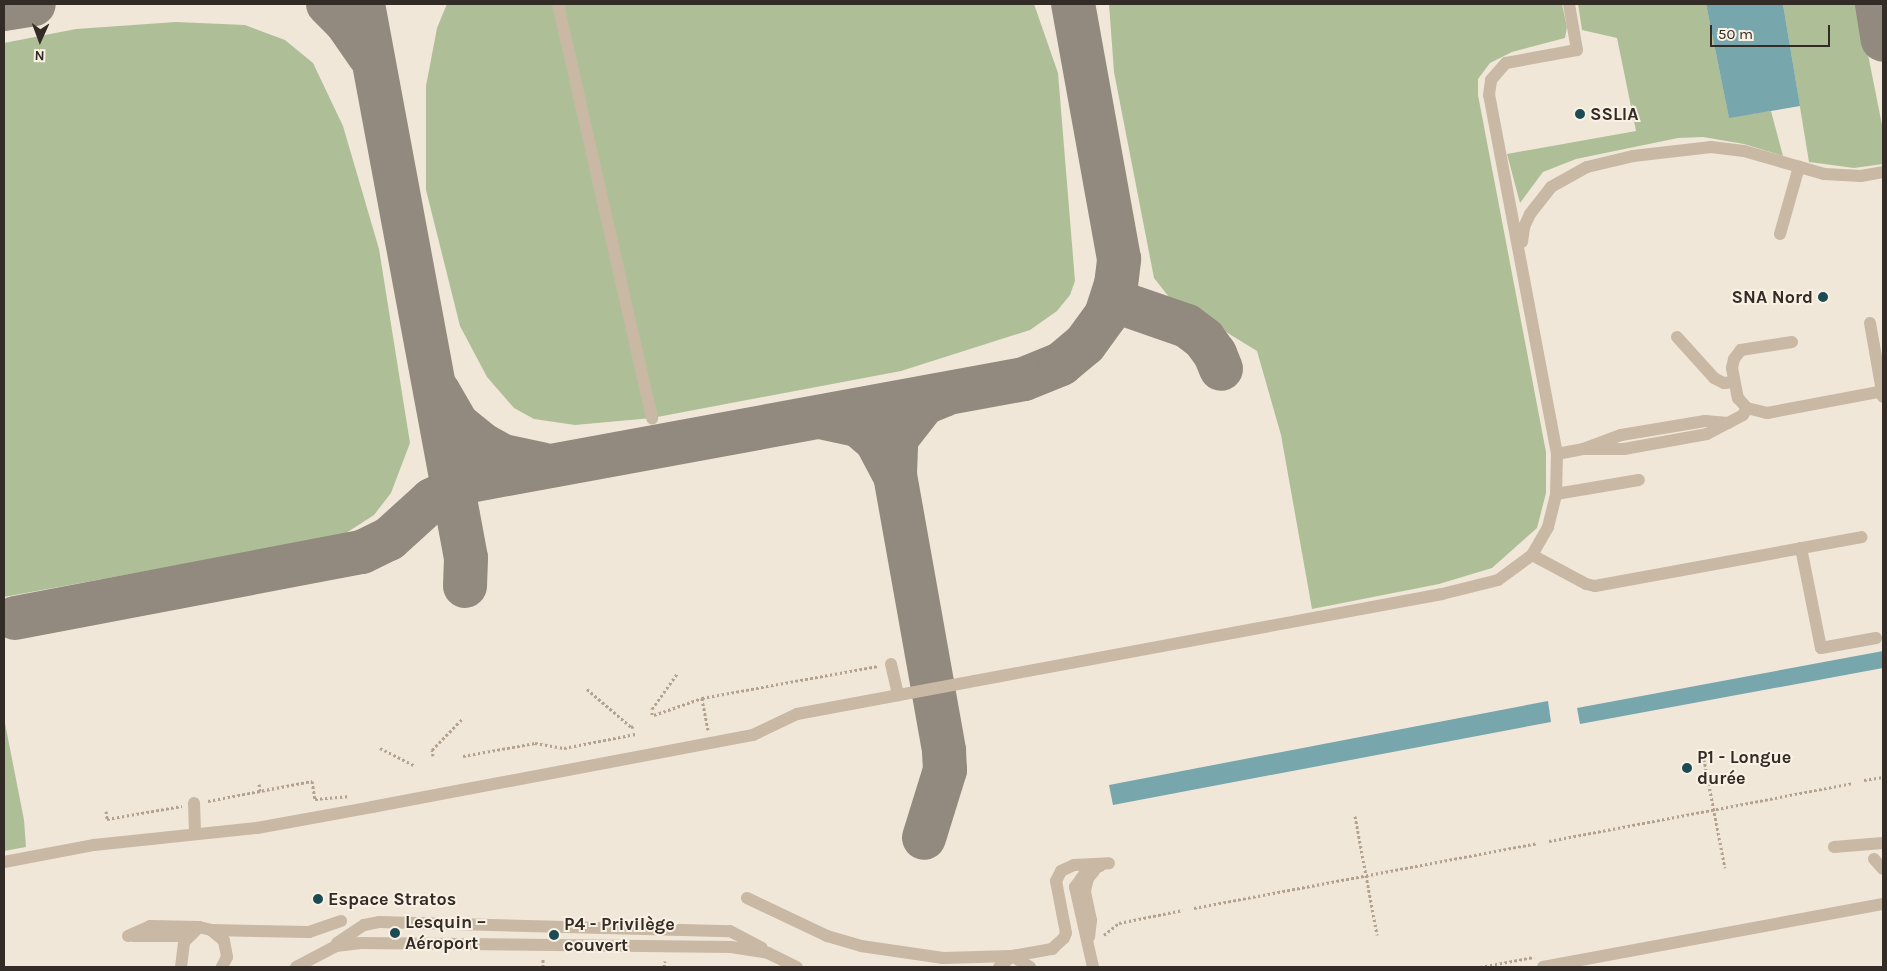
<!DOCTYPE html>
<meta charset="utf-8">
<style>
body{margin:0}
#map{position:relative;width:1887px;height:971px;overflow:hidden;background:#f0e7d8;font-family:Karla,sans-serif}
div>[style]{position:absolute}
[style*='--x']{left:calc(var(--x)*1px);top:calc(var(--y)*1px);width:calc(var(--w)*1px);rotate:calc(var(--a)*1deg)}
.green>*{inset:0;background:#aebf98}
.water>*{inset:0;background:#77a6ad}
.taxiway>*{height:44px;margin:-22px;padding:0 22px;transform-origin:22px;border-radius:22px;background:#92897f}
.path>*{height:3px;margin-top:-1.5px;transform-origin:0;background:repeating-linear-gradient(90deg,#b4a28e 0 2.5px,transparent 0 5px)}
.minor>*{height:12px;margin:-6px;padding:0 6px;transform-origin:6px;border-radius:6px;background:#c8b8a4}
.dots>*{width:14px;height:14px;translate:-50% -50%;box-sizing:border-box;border:2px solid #f8f1e4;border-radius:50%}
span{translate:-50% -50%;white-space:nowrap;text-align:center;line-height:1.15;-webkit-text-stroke:4px #f8f1e4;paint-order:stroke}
.poi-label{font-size:18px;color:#332b26;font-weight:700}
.left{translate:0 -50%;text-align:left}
.right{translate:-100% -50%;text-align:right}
.frame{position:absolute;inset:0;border:5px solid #332b26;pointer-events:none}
.north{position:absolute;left:15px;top:15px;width:50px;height:50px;-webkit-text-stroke:4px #f8f1e4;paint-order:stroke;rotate:182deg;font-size:14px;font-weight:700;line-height:20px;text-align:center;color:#332b26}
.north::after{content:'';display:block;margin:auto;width:18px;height:22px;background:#332b26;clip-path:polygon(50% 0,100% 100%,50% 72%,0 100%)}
.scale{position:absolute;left:1710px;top:25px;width:120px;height:22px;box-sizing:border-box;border:2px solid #332b26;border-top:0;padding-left:6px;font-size:15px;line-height:18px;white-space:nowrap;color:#332b26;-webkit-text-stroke:4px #f8f1e4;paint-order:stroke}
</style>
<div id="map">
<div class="green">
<i style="clip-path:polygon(447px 4px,1034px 4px,1058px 73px,1075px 281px,1070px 295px,1057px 311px,1030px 330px,901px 371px,652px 418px,575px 425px,534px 419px,514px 408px,487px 377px,460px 326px,426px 190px,426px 86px,437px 28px)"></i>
<i style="clip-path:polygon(1109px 4px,1562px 4px,1567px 27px,1565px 38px,1512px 52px,1490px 63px,1478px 79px,1478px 95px,1546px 452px,1546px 493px,1537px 528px,1492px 568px,1439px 584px,1312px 609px,1281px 435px,1257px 351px,1169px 297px,1154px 278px,1114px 72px)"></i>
<i style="clip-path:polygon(1578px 4px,1706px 4px,1729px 117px,1771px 111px,1783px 156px,1744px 144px,1703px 137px,1678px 138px,1576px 159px,1543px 172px,1520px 203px,1507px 154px,1636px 131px,1617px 38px,1582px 30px)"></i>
<i style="clip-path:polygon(1783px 4px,1858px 4px,1883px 130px,1883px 164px,1854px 168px,1809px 162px)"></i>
<i style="clip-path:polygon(176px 22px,245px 25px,285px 40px,313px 63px,343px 126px,379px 249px,410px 443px,391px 493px,374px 515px,343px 535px,4px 597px,4px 43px,76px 29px)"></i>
<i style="clip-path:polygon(4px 718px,24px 820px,26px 847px,4px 851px)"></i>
</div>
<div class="water">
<i style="clip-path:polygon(1706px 4px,1783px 4px,1800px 106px,1729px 118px)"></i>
<i style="clip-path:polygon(1883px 651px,1883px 668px,1580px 724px,1577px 708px)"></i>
<i style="clip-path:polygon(1548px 701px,1551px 722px,1113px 805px,1109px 785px)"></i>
</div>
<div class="taxiway">
<i style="--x:328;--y:4;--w:25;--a:45"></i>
<i style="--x:346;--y:22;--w:40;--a:55.1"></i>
<i style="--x:363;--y:4;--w:563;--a:79.47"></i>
<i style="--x:466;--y:558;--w:28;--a:92"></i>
<i style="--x:1877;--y:4;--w:36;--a:81"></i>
<i style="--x:4;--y:9;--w:30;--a:-9"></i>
<i style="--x:1112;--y:300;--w:79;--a:19.1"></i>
<i style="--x:1187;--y:326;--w:21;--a:37"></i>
<i style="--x:1204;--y:339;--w:19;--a:54"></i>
<i style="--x:1215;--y:354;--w:16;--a:68"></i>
<i style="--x:438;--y:391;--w:38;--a:60"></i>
<i style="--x:457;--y:424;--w:33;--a:39"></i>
<i style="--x:483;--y:445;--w:23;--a:29"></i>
<i style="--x:503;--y:456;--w:40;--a:12"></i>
<i style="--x:820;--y:417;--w:39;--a:12"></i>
<i style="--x:858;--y:425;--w:23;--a:40"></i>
<i style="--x:876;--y:440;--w:40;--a:62"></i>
<i style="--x:895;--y:475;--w:36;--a:-88"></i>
<i style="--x:896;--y:439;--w:46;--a:-52.1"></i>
<i style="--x:924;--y:403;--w:22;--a:-22"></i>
<i style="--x:895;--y:475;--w:280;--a:79.9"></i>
<i style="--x:944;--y:751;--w:19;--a:87"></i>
<i style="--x:945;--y:770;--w:71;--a:107.2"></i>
<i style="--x:15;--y:618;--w:353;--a:-10.8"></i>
<i style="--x:362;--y:552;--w:30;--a:-26"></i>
<i style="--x:389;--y:539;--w:58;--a:-42.2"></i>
<i style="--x:432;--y:500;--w:42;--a:-27.2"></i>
<i style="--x:469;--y:481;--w:564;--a:-10.41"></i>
<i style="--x:1024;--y:379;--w:40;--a:-22"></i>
<i style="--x:1061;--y:364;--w:31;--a:-40"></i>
<i style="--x:1085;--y:344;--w:36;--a:-54"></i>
<i style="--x:1106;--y:315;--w:32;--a:-72"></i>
<i style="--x:1116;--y:285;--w:26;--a:-83"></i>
<i style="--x:1119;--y:259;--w:259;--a:-100.2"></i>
</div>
<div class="path">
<i style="--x:587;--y:689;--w:58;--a:40.8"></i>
<i style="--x:631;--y:727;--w:4;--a:-14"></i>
<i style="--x:652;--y:715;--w:6;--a:-90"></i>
<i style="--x:652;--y:709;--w:43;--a:-54.5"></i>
<i style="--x:654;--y:715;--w:51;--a:-19.5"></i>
<i style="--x:708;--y:730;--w:33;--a:-101"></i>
<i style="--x:702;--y:698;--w:179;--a:-10.3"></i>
<i style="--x:380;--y:748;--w:39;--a:27"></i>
<i style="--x:1702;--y:749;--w:121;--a:79.1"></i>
<i style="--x:433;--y:756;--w:6;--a:-99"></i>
<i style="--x:432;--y:750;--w:45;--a:-45.9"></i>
<i style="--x:463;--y:756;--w:73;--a:-10.2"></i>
<i style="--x:535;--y:743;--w:29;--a:10"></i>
<i style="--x:564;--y:748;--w:73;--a:-11"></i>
<i style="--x:1864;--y:780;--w:19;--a:-9"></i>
<i style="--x:259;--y:784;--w:7;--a:82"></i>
<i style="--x:208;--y:801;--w:106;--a:-10.9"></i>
<i style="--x:312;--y:781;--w:18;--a:81"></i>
<i style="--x:315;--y:799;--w:35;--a:-5"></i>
<i style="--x:106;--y:811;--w:8;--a:83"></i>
<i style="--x:107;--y:819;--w:76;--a:-9.8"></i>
<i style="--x:1355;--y:816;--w:121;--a:79.5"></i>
<i style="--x:1549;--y:841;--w:309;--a:-10.8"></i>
<i style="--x:1194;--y:908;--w:349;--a:-10.7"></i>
<i style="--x:1104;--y:935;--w:19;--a:-39"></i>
<i style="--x:1119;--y:923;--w:65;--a:-11.5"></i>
<i style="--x:543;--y:967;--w:8;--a:-90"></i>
<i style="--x:664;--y:967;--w:6;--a:-81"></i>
<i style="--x:1480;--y:967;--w:55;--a:-10.5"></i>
</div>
<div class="minor">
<i style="--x:558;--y:4;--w:425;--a:77.2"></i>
<i style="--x:1780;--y:234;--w:70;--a:-74.2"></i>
<i style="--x:1522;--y:242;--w:15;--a:-82"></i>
<i style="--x:1524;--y:227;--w:14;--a:-65"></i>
<i style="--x:1530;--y:214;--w:34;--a:-52"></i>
<i style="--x:1551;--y:187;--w:41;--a:-29.1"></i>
<i style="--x:1587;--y:167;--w:47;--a:-13.4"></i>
<i style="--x:1633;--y:156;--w:79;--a:-6.6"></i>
<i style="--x:1711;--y:147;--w:33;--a:7"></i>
<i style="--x:1744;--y:151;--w:83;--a:16"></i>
<i style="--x:1824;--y:174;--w:37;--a:3"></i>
<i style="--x:1861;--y:176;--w:22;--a:-10"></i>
<i style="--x:1870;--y:323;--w:75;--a:80"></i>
<i style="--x:1677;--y:337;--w:55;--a:47.9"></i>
<i style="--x:1714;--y:378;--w:11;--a:27"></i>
<i style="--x:1724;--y:383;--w:10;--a:-6"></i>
<i style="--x:1792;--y:342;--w:52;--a:171.1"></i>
<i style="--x:1741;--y:350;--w:11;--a:128"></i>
<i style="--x:1734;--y:359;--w:9;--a:103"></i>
<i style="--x:1732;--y:368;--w:31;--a:79"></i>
<i style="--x:1738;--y:398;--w:13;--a:48"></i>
<i style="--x:1747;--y:408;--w:21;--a:14"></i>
<i style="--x:1767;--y:413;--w:118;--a:-10.7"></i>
<i style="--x:1728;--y:423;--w:23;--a:-175"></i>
<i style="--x:1705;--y:421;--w:85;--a:170.5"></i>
<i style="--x:1621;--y:435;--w:40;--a:159.8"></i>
<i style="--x:1583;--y:449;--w:41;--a:0"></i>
<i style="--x:1624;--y:449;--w:84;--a:-10.2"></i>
<i style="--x:1707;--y:434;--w:24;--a:-28"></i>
<i style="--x:1728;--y:423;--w:17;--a:-28"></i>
<i style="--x:1743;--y:415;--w:8;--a:-60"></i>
<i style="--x:1557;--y:454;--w:26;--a:-11"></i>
<i style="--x:1556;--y:494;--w:84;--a:-9.6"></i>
<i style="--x:1801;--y:548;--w:102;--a:78.7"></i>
<i style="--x:1821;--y:648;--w:56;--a:-10.3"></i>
<i style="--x:1532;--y:555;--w:61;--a:28.2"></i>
<i style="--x:1586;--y:584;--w:9;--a:13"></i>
<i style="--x:1595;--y:586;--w:271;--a:-10.4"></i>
<i style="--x:891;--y:664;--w:32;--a:77"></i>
<i style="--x:194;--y:803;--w:31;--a:88"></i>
<i style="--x:1834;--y:847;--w:49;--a:-4.7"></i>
<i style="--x:1874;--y:859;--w:13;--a:48"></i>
<i style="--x:4;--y:862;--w:92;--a:-10.7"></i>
<i style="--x:94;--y:845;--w:164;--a:-6"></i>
<i style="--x:257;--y:828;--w:117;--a:-10.3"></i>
<i style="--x:372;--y:807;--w:388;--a:-10.7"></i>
<i style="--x:753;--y:735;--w:49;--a:-25.5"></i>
<i style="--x:797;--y:714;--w:656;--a:-10.54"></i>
<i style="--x:1442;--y:594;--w:58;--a:-14"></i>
<i style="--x:1498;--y:580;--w:42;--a:-36.3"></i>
<i style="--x:1532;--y:555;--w:32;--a:-60"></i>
<i style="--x:1548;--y:527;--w:34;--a:-76"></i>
<i style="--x:1556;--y:494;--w:40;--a:-88.6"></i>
<i style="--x:1557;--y:454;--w:365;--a:-100.7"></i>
<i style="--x:1489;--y:95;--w:15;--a:-82"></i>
<i style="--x:1491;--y:80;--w:23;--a:-49"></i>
<i style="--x:1506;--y:63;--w:72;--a:-10.4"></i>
<i style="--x:1577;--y:50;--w:47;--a:-99.9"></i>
<i style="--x:747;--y:898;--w:89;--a:25.4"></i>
<i style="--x:827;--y:936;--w:35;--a:16"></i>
<i style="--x:861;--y:946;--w:83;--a:8.3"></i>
<i style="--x:943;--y:958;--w:69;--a:-1.7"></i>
<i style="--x:1012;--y:956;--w:41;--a:-9.9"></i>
<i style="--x:1052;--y:949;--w:16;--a:-43"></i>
<i style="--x:1064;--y:938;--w:5;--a:-68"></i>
<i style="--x:1066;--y:933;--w:53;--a:-100.9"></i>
<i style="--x:1056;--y:881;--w:11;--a:-63"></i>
<i style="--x:1061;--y:871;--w:14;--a:-25"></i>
<i style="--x:1074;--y:865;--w:35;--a:-3"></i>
<i style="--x:211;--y:930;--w:98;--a:1.2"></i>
<i style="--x:309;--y:932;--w:34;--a:-19"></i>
<i style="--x:128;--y:936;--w:24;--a:-24"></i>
<i style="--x:150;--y:926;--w:49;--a:1.2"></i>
<i style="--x:133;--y:936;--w:55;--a:0"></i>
<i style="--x:1089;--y:937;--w:17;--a:-83"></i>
<i style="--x:1091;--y:920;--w:30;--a:-102"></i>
<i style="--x:1085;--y:891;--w:13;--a:-77"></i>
<i style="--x:1088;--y:878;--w:9;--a:-49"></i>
<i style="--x:337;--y:943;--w:32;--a:-34"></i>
<i style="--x:364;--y:925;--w:15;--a:-11"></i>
<i style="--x:379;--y:922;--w:351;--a:1.5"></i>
<i style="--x:730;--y:931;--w:36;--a:28"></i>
<i style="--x:181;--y:967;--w:25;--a:-83"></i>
<i style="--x:184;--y:942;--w:21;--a:-45"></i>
<i style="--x:199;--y:927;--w:12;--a:14"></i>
<i style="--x:211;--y:930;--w:17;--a:40"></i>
<i style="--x:224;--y:941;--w:16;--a:79"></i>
<i style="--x:227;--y:957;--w:11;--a:117"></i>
<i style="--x:296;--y:967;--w:45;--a:-27.7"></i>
<i style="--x:336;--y:946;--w:23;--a:-7"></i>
<i style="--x:359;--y:943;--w:372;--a:0.6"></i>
<i style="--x:731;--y:947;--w:37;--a:9"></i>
<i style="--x:768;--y:953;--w:32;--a:26"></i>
<i style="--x:999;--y:967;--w:17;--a:-40"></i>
<i style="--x:1012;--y:956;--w:21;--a:31"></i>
<i style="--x:1093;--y:967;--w:82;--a:-102.7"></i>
<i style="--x:1075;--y:887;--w:17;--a:-54"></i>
<i style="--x:1085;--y:873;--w:17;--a:-25"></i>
<i style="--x:1543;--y:967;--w:346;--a:-10.5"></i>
</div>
<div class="dots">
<i style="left:1580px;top:114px;background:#1c4b54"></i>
<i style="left:1823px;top:297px;background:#1c4b54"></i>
<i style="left:1687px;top:768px;background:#1c4b54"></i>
<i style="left:318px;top:899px;background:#1c4b54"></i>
<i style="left:395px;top:933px;background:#1c4b54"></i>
<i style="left:554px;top:935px;background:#1c4b54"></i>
</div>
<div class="poi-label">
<span class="left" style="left:1590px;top:114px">SSLIA</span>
<span class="right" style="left:1813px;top:297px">SNA Nord</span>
<span class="left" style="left:1697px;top:768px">P1 - Longue<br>durée</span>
<span class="left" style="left:328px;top:899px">Espace Stratos</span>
<span class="left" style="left:405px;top:933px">Lesquin –<br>Aéroport</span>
<span class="left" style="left:564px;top:935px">P4 - Privilège<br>couvert</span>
</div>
<div class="frame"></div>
<div class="north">N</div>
<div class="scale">50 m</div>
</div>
